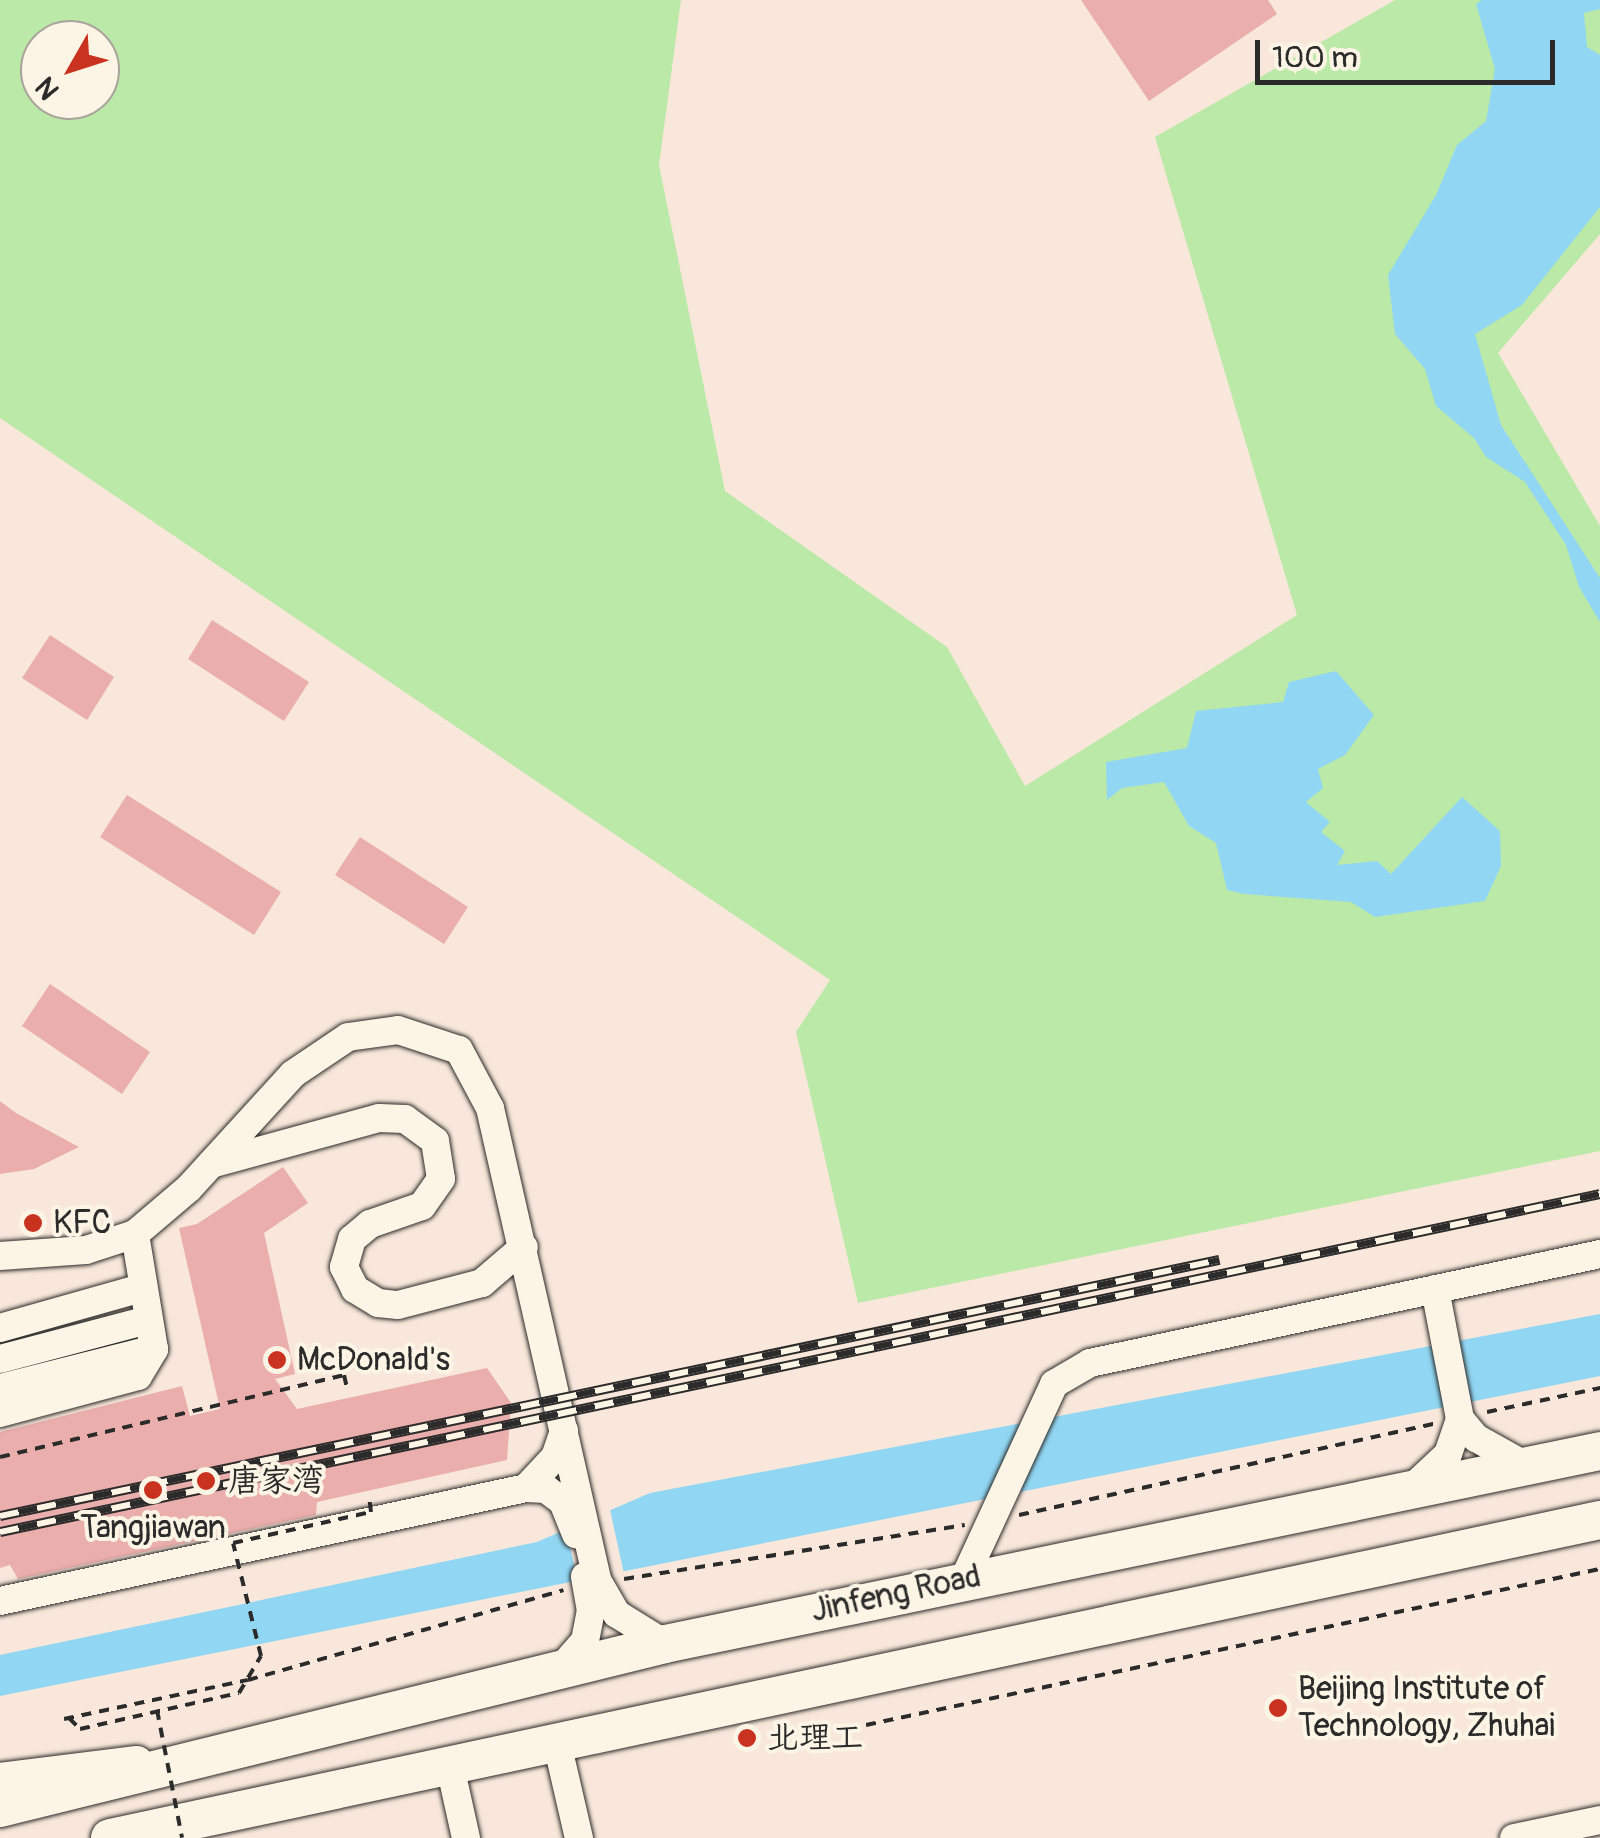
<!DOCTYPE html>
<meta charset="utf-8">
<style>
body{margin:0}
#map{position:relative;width:1600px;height:1838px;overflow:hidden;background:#f8e7da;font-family:Pangolin,"LXGW WenKai TC",sans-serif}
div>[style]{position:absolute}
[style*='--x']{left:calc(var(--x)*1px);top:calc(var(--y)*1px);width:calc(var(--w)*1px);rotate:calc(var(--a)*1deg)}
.green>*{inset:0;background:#bbe9a7}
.water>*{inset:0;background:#91d7f3}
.pier>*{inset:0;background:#f8e7da}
.building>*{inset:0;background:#eaaeac}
.path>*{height:4px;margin-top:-2px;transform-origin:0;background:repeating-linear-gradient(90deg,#2b2b2b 0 10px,transparent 0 18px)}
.roads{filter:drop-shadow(0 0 2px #2b2b2b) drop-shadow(0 0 2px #2b2b2b)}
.minor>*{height:28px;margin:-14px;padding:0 14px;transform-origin:14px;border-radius:14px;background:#fcf5e5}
.major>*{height:32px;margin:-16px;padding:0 16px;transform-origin:16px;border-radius:16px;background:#fcf5e5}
.highway>*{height:38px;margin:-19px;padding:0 19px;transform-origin:19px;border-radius:19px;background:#fcf5e5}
.rail>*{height:10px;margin-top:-5px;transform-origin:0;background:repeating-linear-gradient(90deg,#fcf5e5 0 19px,#2b2b2b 0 38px);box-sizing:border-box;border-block:2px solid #2b2b2b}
.path-bridge>*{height:4px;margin-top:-2px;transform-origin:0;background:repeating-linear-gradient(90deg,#2b2b2b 0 10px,transparent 0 18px)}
.dots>*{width:28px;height:28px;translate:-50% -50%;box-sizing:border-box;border:5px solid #fcf5e5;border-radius:50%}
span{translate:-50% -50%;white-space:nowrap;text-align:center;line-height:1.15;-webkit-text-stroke:8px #fcf5e5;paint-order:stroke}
.poi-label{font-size:32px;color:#2b2b2b}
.left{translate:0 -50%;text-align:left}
.street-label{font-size:32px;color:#2b2b2b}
.north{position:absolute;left:20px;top:20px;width:100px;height:100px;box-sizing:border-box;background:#fcf5e5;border:2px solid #a8a49b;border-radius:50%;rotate:231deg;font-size:28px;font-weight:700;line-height:40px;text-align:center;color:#2b2b2b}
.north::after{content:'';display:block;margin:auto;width:35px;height:45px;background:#c8321e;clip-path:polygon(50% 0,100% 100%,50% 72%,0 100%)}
.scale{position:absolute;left:1255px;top:40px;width:300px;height:45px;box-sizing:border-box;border:5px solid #2b2b2b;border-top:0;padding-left:12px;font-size:30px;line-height:35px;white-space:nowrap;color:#2b2b2b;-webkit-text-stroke:8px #fcf5e5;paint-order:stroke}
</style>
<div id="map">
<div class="green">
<i style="clip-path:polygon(evenodd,0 0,681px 0,659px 165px,725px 491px,947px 647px,1025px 786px,1297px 615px,1155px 137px,1395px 0,1600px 0,1600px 234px,1498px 353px,1600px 526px,1600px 1151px,858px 1303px,796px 1032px,830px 980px,0 418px,0 0,40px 40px,100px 40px,100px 100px,40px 100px,40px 40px)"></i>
</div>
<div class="water">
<i style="clip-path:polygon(1482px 0,1600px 0,1600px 9px,1584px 13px,1587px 47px,1600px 55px,1600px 207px,1522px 305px,1475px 334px,1501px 425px,1600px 578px,1600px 622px,1579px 587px,1566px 545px,1525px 482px,1486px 457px,1474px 438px,1436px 406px,1425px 369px,1395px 334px,1388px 275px,1436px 195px,1457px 145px,1486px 121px,1495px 69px,1476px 4px)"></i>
<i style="clip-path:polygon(1336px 671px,1374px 715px,1345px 755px,1318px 769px,1323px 788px,1306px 802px,1330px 822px,1321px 832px,1345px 851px,1337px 865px,1377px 861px,1391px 874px,1462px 797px,1500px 831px,1501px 866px,1485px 901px,1375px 917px,1351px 902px,1244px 894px,1227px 890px,1216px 843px,1189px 826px,1164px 782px,1122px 788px,1107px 800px,1106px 762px,1187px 748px,1196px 711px,1283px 702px,1289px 682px)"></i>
<i style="clip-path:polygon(1600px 1314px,1600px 1376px,0 1696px,0 1655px,537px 1542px,650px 1493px)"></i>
</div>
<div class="pier">
<i style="clip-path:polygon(609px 1505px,624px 1574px,578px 1583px,565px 1524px)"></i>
</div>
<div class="building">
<i style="clip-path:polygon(1081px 0,1268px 0,1277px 14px,1149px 101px)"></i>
<i style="clip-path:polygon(212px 620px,309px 682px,284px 721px,188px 659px)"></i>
<i style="clip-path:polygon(50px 635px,114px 677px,87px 720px,22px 678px)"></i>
<i style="clip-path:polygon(127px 795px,281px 892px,254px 935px,100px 837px)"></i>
<i style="clip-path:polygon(360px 837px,468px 907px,444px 944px,335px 875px)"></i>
<i style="clip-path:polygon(50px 984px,150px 1052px,122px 1094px,22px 1026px)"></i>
<i style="clip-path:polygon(0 1101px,16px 1113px,79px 1147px,34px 1169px,0 1174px)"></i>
<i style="clip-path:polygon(283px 1167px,308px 1203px,264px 1233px,295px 1374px,275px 1379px,297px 1409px,487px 1368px,511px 1403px,507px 1460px,317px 1502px,316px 1515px,18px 1579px,10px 1565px,0 1568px,0 1432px,182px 1386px,190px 1416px,220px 1409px,179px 1228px,197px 1224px)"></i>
</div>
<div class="path">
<i style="--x:1487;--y:1412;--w:116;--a:-12"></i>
<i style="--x:0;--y:1457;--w:354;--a:-13.4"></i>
<i style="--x:344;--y:1375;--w:17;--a:77"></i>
<i style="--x:1019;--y:1515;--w:425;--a:-12.4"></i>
<i style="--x:624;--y:1579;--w:345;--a:-9"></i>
<i style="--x:69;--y:1718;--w:16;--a:45"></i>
<i style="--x:80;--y:1729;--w:163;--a:-12.8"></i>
<i style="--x:64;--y:1719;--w:188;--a:-12"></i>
<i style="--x:248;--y:1680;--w:328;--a:-15.9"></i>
<i style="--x:866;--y:1725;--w:750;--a:-12"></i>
</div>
<div class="roads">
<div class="minor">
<i style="--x:211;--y:1164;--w:174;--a:-15.3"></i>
<i style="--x:379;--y:1118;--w:26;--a:2"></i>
<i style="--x:405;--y:1119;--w:37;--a:36"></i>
<i style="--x:435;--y:1141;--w:38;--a:81"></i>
<i style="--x:441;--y:1179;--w:33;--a:125"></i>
<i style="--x:422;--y:1206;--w:55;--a:160.9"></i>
<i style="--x:370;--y:1224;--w:23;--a:140"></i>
<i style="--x:352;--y:1239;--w:29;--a:106"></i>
<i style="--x:344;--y:1267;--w:25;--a:63"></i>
<i style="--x:355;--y:1289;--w:27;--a:31"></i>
<i style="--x:378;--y:1303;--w:20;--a:6"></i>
<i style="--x:398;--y:1305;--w:87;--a:-14.7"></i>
<i style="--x:482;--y:1283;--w:55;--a:-40.6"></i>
<i style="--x:0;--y:1256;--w:86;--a:-4"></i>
<i style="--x:86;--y:1250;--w:52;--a:-18.1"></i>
<i style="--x:135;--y:1234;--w:71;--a:-40.4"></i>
<i style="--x:189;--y:1188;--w:154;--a:-47.6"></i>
<i style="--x:293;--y:1074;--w:66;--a:-33.9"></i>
<i style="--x:348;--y:1037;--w:50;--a:-8"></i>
<i style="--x:398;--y:1030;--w:64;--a:18.2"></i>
<i style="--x:459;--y:1050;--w:66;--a:61.9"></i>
<i style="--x:490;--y:1108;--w:484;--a:77.2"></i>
<i style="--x:597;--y:1580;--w:39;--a:60"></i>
<i style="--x:617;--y:1614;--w:57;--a:32"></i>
<i style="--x:1435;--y:1289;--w:132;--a:79.1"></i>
<i style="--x:1460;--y:1419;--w:25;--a:50"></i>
<i style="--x:1476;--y:1438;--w:60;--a:29.1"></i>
<i style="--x:0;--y:1328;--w:147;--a:-15.8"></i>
<i style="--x:0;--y:1359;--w:153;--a:-14.8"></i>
<i style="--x:0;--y:1388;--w:159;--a:-14.2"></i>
<i style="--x:0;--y:1413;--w:143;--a:-15"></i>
<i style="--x:138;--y:1376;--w:31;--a:-59"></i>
<i style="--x:154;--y:1349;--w:117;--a:-99.4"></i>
<i style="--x:1413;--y:1487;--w:48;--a:-43.3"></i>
<i style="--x:1448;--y:1454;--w:37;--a:-71"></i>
<i style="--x:526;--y:1488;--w:20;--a:3"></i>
<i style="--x:546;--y:1489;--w:21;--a:37"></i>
<i style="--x:563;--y:1502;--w:35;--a:68"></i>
<i style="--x:964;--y:1579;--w:215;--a:-65.2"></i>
<i style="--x:1054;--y:1384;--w:42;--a:-30.3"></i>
<i style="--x:1090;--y:1363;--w:522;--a:-12.06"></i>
<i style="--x:0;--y:1601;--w:538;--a:-12.12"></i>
<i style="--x:526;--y:1488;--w:42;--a:-46.9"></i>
<i style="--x:555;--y:1457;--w:28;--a:-71"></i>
<i style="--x:563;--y:1666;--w:33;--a:-49"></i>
<i style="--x:585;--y:1641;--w:31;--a:-79"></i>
<i style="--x:591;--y:1611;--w:35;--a:-100"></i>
<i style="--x:557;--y:1743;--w:98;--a:77"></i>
<i style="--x:450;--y:1766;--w:74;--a:77.5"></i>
<i style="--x:1514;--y:1838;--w:88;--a:-11.8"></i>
</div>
<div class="major">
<i style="--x:0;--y:1779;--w:138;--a:-7.1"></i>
</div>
<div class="highway">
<i style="--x:0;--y:1808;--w:685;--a:-13.85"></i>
<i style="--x:665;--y:1644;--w:955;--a:-11.66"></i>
<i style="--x:110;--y:1838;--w:1524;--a:-12.05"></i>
</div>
</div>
<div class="rail">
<i style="--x:0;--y:1516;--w:1246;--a:-11.86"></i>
<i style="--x:0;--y:1532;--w:1635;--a:-11.93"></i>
</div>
<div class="path-bridge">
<i style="--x:239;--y:1693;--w:43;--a:-59.3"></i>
<i style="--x:261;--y:1656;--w:116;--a:-103.9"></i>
<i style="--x:233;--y:1543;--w:141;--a:-12.7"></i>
<i style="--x:371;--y:1512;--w:17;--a:-97"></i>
<i style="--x:157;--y:1710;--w:130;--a:78.9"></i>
</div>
<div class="dots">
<i style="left:33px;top:1223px;background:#c8321e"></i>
<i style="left:277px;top:1360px;background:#c8321e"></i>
<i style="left:206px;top:1481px;background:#c8321e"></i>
<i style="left:153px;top:1490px;background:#c8321e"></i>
<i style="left:1278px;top:1708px;background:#c8321e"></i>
<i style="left:747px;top:1738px;background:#c8321e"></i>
</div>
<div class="poi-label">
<span class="left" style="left:53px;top:1223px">KFC</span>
<span class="left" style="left:297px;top:1360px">McDonald's</span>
<span class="left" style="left:228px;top:1481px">唐家湾</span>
<span style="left:153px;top:1528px">Tangjiawan</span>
<span class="left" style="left:1298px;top:1708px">Beijing Institute of<br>Technology, Zhuhai</span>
<span class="left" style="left:767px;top:1738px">北理工</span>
</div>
<div class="street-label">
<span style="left:896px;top:1594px;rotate:-12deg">Jinfeng Road</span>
</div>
<div class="north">N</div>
<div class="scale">100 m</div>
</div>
